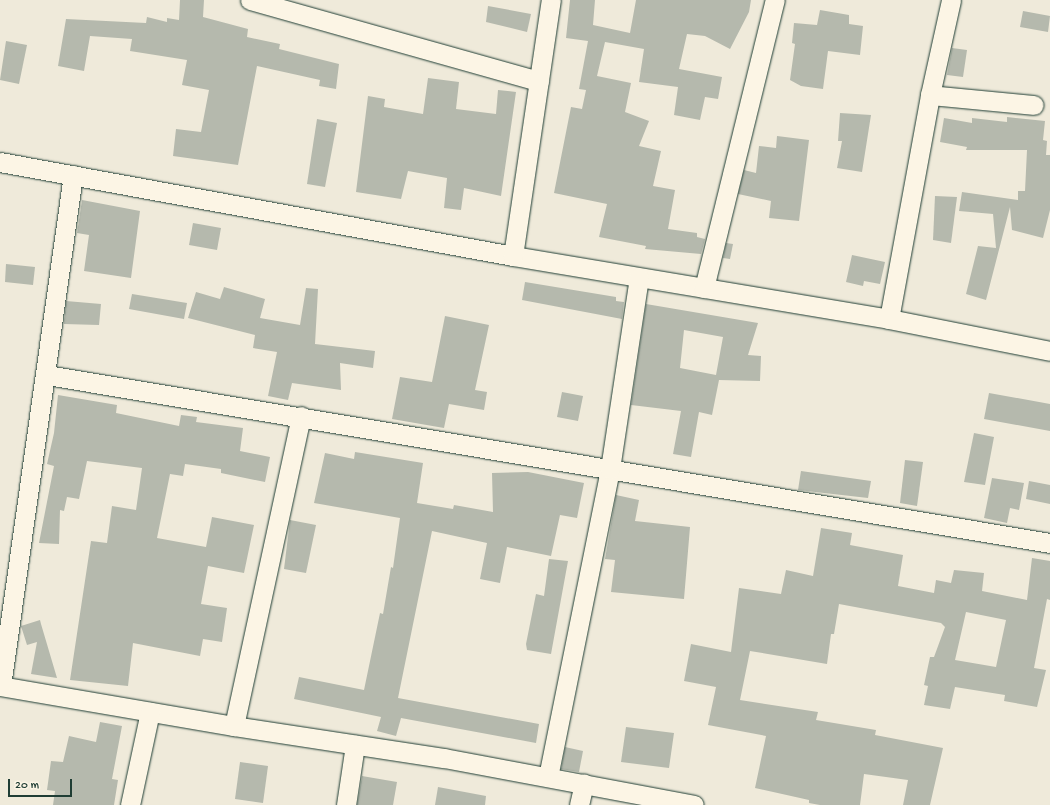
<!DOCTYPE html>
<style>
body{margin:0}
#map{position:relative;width:1050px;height:805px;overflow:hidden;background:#efeada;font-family:"Gochi Hand",sans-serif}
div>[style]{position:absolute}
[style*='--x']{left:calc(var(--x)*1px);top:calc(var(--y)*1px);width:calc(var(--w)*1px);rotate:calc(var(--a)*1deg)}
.building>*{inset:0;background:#b5b9ad}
.roads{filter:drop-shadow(0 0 1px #1f3d34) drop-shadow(0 0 1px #1f3d34)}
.street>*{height:19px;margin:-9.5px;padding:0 9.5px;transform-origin:9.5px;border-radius:9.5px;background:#fcf5e5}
span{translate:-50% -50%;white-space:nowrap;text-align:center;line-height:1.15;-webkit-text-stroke:3.5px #fcf5e5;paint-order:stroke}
.scale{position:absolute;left:8px;top:779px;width:64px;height:18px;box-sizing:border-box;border:2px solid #1f3d34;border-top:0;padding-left:5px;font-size:12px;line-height:14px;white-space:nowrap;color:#1f3d34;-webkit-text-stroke:3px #fcf5e5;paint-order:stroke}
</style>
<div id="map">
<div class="building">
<i style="clip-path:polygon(180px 0,204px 0,203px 17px,248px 29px,247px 37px,280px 44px,279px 49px,339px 64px,336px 89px,319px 86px,320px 80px,257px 66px,238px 165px,173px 156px,176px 129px,201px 132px,209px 90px,182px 85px,187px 60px,130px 51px,132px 39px,90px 36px,84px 71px,58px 66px,66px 19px,146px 23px,147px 17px,167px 22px,167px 18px,179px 20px)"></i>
<i style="clip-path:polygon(570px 0,595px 0,593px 25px,630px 33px,636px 0,751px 0,749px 12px,730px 49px,705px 36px,687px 34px,679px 69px,722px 77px,718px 99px,705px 97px,700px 120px,674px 115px,678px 87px,639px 82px,644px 49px,605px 42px,597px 76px,631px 83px,625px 112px,649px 121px,639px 146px,661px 151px,653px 186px,675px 190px,668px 229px,697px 233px,697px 237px,705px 239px,701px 254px,645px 249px,646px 246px,599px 237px,607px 204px,554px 193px,571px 107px,582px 109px,586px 90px,579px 89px,588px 41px,566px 38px)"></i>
<i style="clip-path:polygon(488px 6px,531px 14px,527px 32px,486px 22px)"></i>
<i style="clip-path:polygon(820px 10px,849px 15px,849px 24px,863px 26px,860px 55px,828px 51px,823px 89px,801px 86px,790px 80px,795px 44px,792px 43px,794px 23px,817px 25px)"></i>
<i style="clip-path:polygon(1023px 11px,1050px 16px,1048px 32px,1020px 27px)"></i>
<i style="clip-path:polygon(6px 41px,27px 45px,19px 84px,0 80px)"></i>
<i style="clip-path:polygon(952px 48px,967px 50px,963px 77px,947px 75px)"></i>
<i style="clip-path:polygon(428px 78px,459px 82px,456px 109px,496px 114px,498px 90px,516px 92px,501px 196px,464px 188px,461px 210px,444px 208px,447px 178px,408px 171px,401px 199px,356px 192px,368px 96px,385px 99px,384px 107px,423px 114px)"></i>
<i style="clip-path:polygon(840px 113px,871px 115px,862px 172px,837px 168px,842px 141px,838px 141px)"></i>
<i style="clip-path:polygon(1007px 117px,1045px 121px,1043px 140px,1047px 141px,1046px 155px,1050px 155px,1050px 210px,1043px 238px,1012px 230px,1010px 207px,986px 300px,966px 294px,978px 246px,996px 248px,993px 214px,959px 211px,962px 192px,1018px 200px,1018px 191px,1025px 191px,1027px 150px,966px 150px,967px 147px,940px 142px,944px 118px,972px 123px,972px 118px,1007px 122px)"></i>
<i style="clip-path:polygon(317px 119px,337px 123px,325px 187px,307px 184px)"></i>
<i style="clip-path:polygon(777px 136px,809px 140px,799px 221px,769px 218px,771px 201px,738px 194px,744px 170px,756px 173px,759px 146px,776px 148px)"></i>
<i style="clip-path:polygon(935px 196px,957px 197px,951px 243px,933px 240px)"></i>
<i style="clip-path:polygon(82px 200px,140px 211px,131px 278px,84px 271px,89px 235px,77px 233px)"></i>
<i style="clip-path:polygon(193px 223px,221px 228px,217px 250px,189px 245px)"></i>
<i style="clip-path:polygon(726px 243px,733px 244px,730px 259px,723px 258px)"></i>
<i style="clip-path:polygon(852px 255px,885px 262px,880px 284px,864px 281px,863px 286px,846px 282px)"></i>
<i style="clip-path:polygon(6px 264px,35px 267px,33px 285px,5px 282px)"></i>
<i style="clip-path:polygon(525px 282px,616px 297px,616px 301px,624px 302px,622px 319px,522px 300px)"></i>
<i style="clip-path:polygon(224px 287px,265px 299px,260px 318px,300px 325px,306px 288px,318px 289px,315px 344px,375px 351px,373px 368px,340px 363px,341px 390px,292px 383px,288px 400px,268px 396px,277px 352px,253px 348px,255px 335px,188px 318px,196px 292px,220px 299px)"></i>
<i style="clip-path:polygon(132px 294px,187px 303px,184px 319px,129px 309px)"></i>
<i style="clip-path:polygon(66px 301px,101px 304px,99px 325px,64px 324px)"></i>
<i style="clip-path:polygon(evenodd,646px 304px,758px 323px,748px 355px,761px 356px,760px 381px,719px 380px,712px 415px,699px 412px,691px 457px,673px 454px,681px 411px,631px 405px,646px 304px,684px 330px,723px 337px,716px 375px,680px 368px,684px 330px)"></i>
<i style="clip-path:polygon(445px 316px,489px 325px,475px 390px,487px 392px,484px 410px,449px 404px,444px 428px,392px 419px,400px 377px,432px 382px)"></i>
<i style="clip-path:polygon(562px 392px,583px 396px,578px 421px,557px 417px)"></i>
<i style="clip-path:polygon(989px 393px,1050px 404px,1050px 431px,984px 419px)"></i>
<i style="clip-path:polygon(58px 395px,117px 405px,116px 413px,179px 426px,181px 415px,197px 417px,196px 422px,243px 428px,240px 451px,270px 457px,265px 482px,221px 473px,221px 469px,185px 464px,183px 476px,170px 474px,157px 538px,206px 547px,212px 517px,254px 525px,244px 573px,208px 566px,201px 604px,227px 608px,222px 642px,203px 639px,200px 656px,133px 643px,128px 686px,70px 680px,91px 541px,107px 543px,112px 506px,136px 510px,142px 468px,87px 461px,79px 499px,67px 497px,64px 511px,60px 510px,59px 544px,39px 543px,54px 466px,47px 464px,54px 433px)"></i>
<i style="clip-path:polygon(974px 433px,994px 437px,985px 485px,964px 482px)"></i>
<i style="clip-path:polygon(355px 452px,423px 463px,417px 503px,453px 509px,454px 505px,493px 512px,492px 473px,528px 472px,584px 483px,577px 518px,560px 515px,551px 556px,507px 547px,500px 583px,480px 579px,487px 543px,432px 531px,398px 698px,539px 724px,536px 743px,401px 718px,396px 736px,377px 731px,381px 717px,294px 699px,299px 677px,364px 690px,380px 613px,383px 614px,391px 567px,393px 568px,400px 518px,314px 503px,325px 453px,354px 459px)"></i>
<i style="clip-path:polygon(905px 460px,923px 462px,917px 506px,900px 503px)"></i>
<i style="clip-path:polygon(801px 471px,871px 481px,868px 498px,798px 490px)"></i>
<i style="clip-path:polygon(992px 478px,1024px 483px,1019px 510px,1010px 508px,1007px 523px,984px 518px)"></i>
<i style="clip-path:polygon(1029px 481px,1050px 485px,1050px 504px,1026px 499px)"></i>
<i style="clip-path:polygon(616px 495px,639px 500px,635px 521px,690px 527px,684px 599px,611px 592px,615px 560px,605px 559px)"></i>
<i style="clip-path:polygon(290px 520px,316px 525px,306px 573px,284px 569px)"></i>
<i style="clip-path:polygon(evenodd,821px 528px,852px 533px,850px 545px,903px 555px,898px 586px,934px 593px,936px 580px,951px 583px,954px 570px,984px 573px,982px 591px,1027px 600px,1032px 558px,1050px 561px,1050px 600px,1047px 599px,1034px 668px,1046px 670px,1037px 707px,1004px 701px,1005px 695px,955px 687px,950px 709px,924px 705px,928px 686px,924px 685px,930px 657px,934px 657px,945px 627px,941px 623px,839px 604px,834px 634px,831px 634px,827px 664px,750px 651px,740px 700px,818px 712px,816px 720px,876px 730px,875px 735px,943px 748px,930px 805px,903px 805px,908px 780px,864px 774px,860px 805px,820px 805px,809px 803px,809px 800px,755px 788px,766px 736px,708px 725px,716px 687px,684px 681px,691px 644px,731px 652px,739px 588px,781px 594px,786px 570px,813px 576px,821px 528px,966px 612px,1006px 620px,996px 667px,955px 660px,966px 612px)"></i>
<i style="clip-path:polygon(549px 559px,568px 561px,551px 654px,527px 650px,526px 644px,536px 594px,544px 596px)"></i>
<i style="clip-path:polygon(40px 620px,41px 624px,57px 678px,31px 674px,37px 642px,27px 645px,21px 626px)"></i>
<i style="clip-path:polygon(100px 722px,122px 726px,112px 779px,118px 780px,114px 805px,53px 805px,55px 791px,47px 790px,51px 761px,63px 762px,69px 736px,96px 742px)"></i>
<i style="clip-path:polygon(626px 727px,674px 733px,669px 768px,621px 762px)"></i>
<i style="clip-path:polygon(565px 747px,583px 751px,579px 772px,561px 769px)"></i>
<i style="clip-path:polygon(240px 762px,268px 766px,263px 803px,235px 799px)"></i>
<i style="clip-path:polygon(362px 776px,397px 782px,393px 805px,357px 805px)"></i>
<i style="clip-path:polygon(438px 787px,486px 796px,485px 805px,435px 805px)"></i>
</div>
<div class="roads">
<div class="street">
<i style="--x:250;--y:0;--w:300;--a:15.7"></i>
<i style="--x:930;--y:95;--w:104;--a:5.5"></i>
<i style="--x:0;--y:162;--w:522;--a:10.38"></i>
<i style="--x:513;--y:256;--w:381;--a:9.5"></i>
<i style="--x:889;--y:319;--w:164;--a:11.2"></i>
<i style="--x:513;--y:256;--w:259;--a:-81.6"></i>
<i style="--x:704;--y:288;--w:297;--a:-76.2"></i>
<i style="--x:889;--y:319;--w:228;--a:-79.6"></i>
<i style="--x:930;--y:95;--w:97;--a:-77.5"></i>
<i style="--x:47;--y:375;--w:1017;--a:9.51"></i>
<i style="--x:0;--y:686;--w:237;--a:9.7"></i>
<i style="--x:234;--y:726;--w:212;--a:8.7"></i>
<i style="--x:444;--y:758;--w:254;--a:10.6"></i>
<i style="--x:1;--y:686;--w:516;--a:-81.98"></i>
<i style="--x:234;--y:726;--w:317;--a:-77.8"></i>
<i style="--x:548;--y:777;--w:314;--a:-78.6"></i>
<i style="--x:610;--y:469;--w:193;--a:-81.4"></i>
<i style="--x:130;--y:805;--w:95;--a:-77.9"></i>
<i style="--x:346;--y:805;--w:61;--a:-81.5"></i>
<i style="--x:579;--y:805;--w:22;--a:-77"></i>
</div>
</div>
<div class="scale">20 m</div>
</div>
